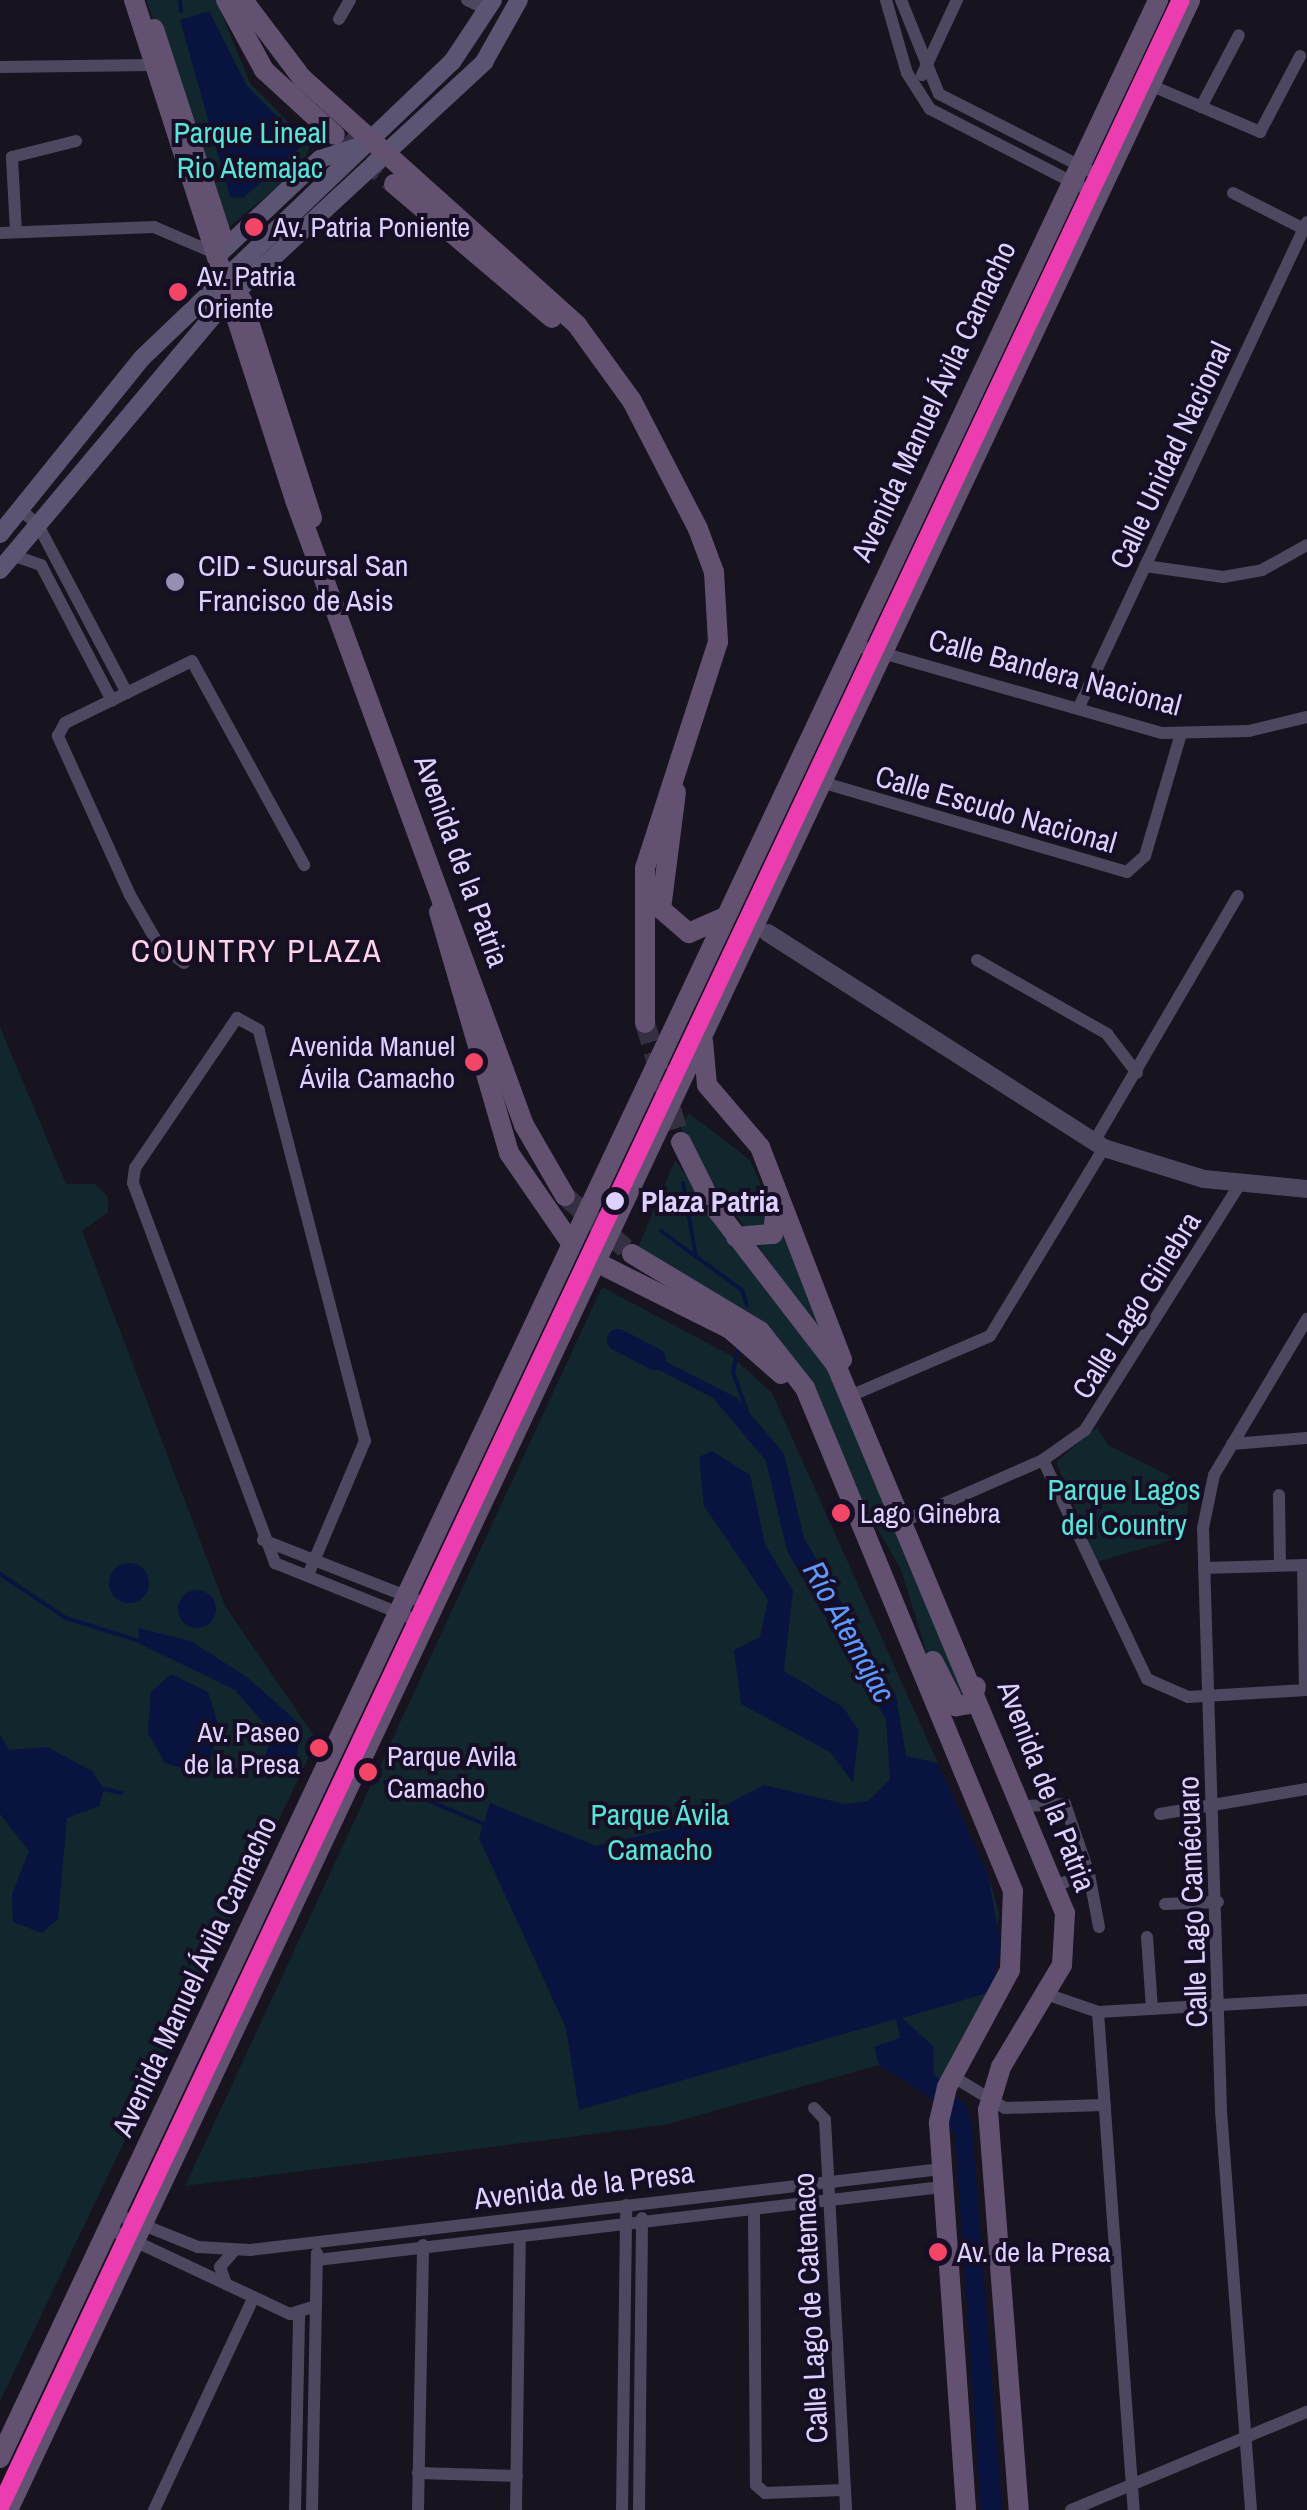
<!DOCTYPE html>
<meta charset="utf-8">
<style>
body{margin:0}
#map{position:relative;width:1307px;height:2510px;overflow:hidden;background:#17131f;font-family:"Archivo Narrow",sans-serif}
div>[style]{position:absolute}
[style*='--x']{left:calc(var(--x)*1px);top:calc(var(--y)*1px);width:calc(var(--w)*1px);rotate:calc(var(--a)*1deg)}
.green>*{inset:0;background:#11272d}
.water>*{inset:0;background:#091340}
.round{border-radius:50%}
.stream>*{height:4px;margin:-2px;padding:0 2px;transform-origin:2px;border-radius:2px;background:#091340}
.river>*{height:22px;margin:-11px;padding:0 11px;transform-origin:11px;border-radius:11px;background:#091340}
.primary-tunnel>*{height:20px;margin-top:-10px;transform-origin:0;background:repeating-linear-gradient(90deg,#353041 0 20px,transparent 0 30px)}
.minor>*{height:12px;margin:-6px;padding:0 6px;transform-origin:6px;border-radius:6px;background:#4d4760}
.tertiary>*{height:18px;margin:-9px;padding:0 9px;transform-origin:9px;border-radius:9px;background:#4d4760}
.secondary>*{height:18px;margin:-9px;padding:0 9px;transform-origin:9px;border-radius:9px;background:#5b5473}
.primary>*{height:20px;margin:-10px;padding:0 10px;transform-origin:10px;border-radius:10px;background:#625171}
.metro-1>*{height:18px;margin:-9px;padding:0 9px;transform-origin:9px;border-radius:9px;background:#eb3cb0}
.dots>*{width:28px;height:28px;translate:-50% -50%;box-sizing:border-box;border:5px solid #160e24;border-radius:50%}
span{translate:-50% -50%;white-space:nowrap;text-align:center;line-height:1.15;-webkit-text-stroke:8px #160e24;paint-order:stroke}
.bus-label{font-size:28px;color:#ded1ff}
.left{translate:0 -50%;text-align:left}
.right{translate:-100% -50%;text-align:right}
.park-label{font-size:30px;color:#59e3d9}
.street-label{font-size:30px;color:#ded1ff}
.poi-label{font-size:30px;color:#ded1ff}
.stop-label{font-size:30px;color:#ded1ff;font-weight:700}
.neighbourhood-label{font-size:32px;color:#ffd3e7;letter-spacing:2.5px}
.water-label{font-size:32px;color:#5f99ff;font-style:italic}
</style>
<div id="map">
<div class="green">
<i style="clip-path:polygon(146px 0,216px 0,250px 83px,311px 145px,300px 168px,229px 227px)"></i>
<i style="clip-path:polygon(0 1027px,66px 1184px,95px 1184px,108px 1197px,108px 1212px,82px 1231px,225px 1606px,317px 1740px,0 2401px)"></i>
<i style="clip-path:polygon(689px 1113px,750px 1160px,834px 1351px,689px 1150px,680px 1125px)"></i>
<i style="clip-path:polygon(675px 1160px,830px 1374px,967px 1688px,954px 1698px,927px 1654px,901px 1570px,762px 1325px,637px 1250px)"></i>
<i style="clip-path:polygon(602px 1287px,730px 1355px,772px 1393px,988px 1875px,999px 1913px,991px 1992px,934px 2100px,879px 2065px,664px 2125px,185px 2186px)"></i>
<i style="clip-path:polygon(1097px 1427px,1108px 1445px,1190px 1486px,1185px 1536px,1097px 1562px,1056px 1462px)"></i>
</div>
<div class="water">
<i style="clip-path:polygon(209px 11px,247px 86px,304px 144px,243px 198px,230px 197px,180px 20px)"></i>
<i style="clip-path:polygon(633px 1345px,737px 1398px,784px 1454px,804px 1538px,896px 1696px,906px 1756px,938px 1763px,988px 1875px,1001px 1946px,991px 1992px,902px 2018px,933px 2046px,934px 2074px,967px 2107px,972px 2128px,1002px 2510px,981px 2510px,955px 2134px,934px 2100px,879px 2065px,874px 2047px,900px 2038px,896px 2019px,579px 2110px,566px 2028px,479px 1838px,490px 1803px,596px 1846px,687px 1825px,764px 1785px,845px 1804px,868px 1801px,890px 1779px,886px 1719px,787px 1551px,766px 1461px,713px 1398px,628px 1354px)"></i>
<i style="clip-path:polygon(712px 1451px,750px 1475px,765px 1544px,793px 1591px,784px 1671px,843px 1707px,859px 1731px,853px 1783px,830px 1752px,741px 1704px,734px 1650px,760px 1637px,768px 1600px,704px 1506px,699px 1457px)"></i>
<i class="round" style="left:109px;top:1563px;width:40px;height:40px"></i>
<i class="round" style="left:178px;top:1590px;width:38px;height:38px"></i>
<i style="clip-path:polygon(138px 1628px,191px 1641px,248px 1678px,302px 1726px,297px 1755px,282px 1763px,265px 1756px,273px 1734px,235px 1690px,140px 1644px)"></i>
<i style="clip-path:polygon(171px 1674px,208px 1692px,218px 1724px,211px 1758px,192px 1771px,165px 1763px,148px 1733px,151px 1692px)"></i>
<i style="clip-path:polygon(0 1734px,9px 1750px,47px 1747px,92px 1771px,104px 1789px,99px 1806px,67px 1818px,58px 1919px,42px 1933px,13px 1922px,12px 1894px,29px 1851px,0 1814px)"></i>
</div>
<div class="stream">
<i style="--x:180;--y:0;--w:11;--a:85"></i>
<i style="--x:683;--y:1183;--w:75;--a:80"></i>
<i style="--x:661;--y:1231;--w:100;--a:36.1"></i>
<i style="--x:742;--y:1290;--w:16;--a:72"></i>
<i style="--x:738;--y:1349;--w:24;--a:102"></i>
<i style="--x:733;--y:1372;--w:41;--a:70.3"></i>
<i style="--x:0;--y:1574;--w:79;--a:33.7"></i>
<i style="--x:66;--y:1618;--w:81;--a:17.3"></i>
<i style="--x:385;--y:1782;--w:110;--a:23.1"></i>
<i style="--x:104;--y:1789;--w:18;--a:13"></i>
</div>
<div class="river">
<i style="--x:618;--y:1340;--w:42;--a:27.2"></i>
</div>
<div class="primary-tunnel">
<i style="--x:342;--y:141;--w:67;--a:39.6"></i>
<i style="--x:645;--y:1023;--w:124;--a:73.2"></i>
<i style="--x:565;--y:1196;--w:89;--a:40.9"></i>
</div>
<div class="minor">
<i style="--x:467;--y:0;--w:23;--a:25"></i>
<i style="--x:886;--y:0;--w:76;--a:74"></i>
<i style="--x:907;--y:73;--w:43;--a:57.4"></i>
<i style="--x:930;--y:109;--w:188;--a:27.2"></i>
<i style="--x:901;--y:0;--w:101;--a:68"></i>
<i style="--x:939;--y:94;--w:185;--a:27"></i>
<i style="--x:339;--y:19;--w:22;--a:-60"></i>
<i style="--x:0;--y:67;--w:151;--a:-0.8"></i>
<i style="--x:922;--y:75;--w:83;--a:-65"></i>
<i style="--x:1150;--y:85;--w:120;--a:23.1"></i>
<i style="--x:1260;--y:132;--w:86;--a:-62.2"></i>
<i style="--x:1201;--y:107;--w:81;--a:-62.2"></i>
<i style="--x:1233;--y:193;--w:80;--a:26.9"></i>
<i style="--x:16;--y:232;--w:75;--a:-93.1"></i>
<i style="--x:12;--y:157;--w:66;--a:-14"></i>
<i style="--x:0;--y:233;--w:154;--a:-2.2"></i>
<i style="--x:154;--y:227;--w:59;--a:23.1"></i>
<i style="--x:20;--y:509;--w:24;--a:42"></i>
<i style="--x:38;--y:525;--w:190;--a:62.1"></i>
<i style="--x:12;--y:555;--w:31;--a:19"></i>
<i style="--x:41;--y:565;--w:153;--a:62.4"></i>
<i style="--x:1145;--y:566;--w:79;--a:8"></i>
<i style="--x:1223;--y:577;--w:40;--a:-10"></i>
<i style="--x:1262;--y:570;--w:51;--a:-29.1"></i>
<i style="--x:851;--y:644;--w:323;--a:16"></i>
<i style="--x:1162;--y:733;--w:87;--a:-1.3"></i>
<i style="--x:1249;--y:731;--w:60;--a:-13.6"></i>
<i style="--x:1078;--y:709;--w:538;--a:-64.82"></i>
<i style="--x:821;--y:782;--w:319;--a:16.4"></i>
<i style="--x:1127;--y:872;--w:24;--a:-42"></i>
<i style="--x:1145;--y:856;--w:127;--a:-73.6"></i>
<i style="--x:977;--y:960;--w:150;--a:29.6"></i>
<i style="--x:1107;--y:1034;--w:49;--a:52.4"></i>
<i style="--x:184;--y:963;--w:34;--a:-142"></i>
<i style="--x:157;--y:942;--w:54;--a:-119.9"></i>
<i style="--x:130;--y:895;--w:175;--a:-114.4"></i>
<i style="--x:58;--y:736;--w:15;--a:-62"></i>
<i style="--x:65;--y:723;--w:141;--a:-26"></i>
<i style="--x:192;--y:661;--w:233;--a:61.2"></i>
<i style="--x:1094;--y:1142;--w:285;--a:-59.7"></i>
<i style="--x:850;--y:1396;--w:152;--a:-23.2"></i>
<i style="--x:990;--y:1336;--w:220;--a:-58.8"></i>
<i style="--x:1232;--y:1444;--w:75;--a:-4.6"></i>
<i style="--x:1043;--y:1460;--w:242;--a:64.6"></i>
<i style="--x:1147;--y:1679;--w:45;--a:23.7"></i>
<i style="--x:1188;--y:1697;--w:119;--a:-3.4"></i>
<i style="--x:1279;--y:1495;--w:70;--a:89.2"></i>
<i style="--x:904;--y:1521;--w:152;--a:-23.7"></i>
<i style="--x:1043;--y:1460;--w:52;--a:-35.5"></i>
<i style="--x:1085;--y:1430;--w:289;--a:-57.8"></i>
<i style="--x:263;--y:1540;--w:184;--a:21.4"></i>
<i style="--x:1303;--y:1565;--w:125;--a:89.1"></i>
<i style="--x:1204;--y:1568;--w:103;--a:-1.7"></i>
<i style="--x:308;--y:1575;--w:146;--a:-67"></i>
<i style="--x:365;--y:1441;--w:424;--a:-104.5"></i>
<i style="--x:259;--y:1030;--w:25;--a:-151"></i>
<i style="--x:237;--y:1018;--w:181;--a:124.2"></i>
<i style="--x:135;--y:1168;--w:15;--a:98"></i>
<i style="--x:133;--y:1183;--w:406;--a:69.5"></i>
<i style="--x:275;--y:1563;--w:163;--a:22"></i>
<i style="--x:1026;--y:1806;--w:39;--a:-3"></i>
<i style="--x:1065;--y:1804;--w:74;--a:71.1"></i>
<i style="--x:1160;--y:1814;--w:149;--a:-9.7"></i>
<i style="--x:1056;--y:1885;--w:35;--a:-18"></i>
<i style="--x:1089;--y:1874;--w:54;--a:79.3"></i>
<i style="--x:1165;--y:1904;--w:53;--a:-2.2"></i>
<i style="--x:1147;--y:1937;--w:72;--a:86"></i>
<i style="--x:1049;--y:1995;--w:52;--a:19.1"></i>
<i style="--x:1098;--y:2012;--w:209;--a:-3.3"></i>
<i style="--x:1098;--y:2012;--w:499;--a:85.9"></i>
<i style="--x:952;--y:2076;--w:62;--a:31.1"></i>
<i style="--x:1005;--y:2108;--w:100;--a:-1.7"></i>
<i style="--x:814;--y:2108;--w:16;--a:47"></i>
<i style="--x:825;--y:2120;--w:391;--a:86.9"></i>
<i style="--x:754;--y:2211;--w:274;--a:89.6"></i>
<i style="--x:756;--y:2485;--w:12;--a:42"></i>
<i style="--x:765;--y:2493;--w:78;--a:-2.2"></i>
<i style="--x:116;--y:2214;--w:88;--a:21.9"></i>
<i style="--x:198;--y:2247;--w:52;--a:3.3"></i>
<i style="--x:250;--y:2250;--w:696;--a:-6.69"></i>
<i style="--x:109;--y:2229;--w:200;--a:25.2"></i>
<i style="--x:290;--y:2314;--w:27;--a:-17"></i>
<i style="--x:317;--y:2260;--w:629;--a:-6.66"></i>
<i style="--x:226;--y:2284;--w:18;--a:-109"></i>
<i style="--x:220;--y:2267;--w:21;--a:-49"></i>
<i style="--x:418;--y:2473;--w:99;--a:1.7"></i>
<i style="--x:154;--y:2510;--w:235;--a:-64.9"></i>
<i style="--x:295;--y:2510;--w:195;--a:-88.8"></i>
<i style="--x:312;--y:2510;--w:257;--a:-88.9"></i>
<i style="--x:418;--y:2510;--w:265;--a:-88.9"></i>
<i style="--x:516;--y:2510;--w:273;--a:-89.2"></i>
<i style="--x:622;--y:2510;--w:305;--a:-89.2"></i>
<i style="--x:639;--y:2510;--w:292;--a:-89.4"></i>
<i style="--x:1071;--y:2510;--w:256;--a:-22.6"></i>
<i style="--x:1251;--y:2510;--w:401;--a:-94.3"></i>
<i style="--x:1221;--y:2110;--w:582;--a:-91.77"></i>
<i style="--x:1203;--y:1528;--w:54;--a:-78.3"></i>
<i style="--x:1214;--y:1475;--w:182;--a:-59.2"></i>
</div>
<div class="tertiary">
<i style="--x:768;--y:933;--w:399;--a:32.6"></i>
<i style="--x:1104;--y:1148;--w:105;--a:17.2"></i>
<i style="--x:1204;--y:1179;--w:103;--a:5.5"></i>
</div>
<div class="secondary">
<i style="--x:218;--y:255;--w:140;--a:-43.3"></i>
<i style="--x:320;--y:159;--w:38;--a:-18"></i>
<i style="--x:0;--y:534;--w:226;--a:-51.1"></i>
<i style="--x:142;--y:358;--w:429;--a:-43.7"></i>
<i style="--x:452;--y:62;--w:74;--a:-56.5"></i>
<i style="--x:0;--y:570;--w:349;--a:-50"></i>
<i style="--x:224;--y:303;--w:355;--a:-42.8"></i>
<i style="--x:484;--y:62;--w:71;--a:-60.6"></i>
</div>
<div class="primary">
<i style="--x:134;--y:0;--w:525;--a:72.15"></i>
<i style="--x:295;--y:500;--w:666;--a:69.88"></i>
<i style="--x:524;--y:1125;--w:82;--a:60"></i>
<i style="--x:226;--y:0;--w:80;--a:61.5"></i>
<i style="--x:264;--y:70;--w:96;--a:42.5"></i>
<i style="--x:243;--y:0;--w:98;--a:52.9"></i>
<i style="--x:302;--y:78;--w:370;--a:41.9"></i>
<i style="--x:577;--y:325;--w:94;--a:54.1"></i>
<i style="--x:632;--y:401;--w:144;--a:62.7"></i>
<i style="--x:698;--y:529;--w:46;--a:69.6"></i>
<i style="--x:714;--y:572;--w:70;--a:86.7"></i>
<i style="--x:718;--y:642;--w:237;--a:107.9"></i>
<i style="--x:645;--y:868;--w:155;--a:90"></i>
<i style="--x:154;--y:29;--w:219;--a:71.9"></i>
<i style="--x:394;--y:184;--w:207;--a:40.3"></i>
<i style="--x:242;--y:300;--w:229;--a:72.2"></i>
<i style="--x:676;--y:792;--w:118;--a:97.3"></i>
<i style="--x:661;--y:909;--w:37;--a:41"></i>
<i style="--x:689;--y:933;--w:37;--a:-24"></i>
<i style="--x:439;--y:912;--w:251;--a:73.8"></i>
<i style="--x:509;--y:1153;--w:106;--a:55.4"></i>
<i style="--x:703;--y:1041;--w:44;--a:84.8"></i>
<i style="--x:707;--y:1085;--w:82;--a:49.5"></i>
<i style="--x:760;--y:1147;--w:228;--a:68.9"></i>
<i style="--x:681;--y:1142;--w:69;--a:63.4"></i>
<i style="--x:712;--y:1204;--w:203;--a:52.4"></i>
<i style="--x:836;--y:1365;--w:594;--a:67.32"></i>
<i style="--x:1065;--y:1913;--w:52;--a:93.3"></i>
<i style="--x:1062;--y:1965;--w:119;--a:120.9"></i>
<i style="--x:1001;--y:2067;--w:45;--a:106.8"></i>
<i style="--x:988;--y:2110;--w:401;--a:85.6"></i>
<i style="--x:736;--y:1237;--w:37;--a:-5"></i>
<i style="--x:773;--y:1234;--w:31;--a:-84"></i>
<i style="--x:632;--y:1254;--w:149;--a:31"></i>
<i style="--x:760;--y:1331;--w:73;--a:51.7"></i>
<i style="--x:805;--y:1388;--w:544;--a:67.53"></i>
<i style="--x:1013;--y:1891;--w:79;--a:92.2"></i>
<i style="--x:1010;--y:1970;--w:133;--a:118.3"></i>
<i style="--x:947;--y:2087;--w:37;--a:103"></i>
<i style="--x:939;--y:2123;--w:388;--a:86"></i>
<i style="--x:596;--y:1262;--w:150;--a:26.6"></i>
<i style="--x:730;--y:1329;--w:68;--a:41.4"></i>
<i style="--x:933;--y:1661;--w:51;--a:62.9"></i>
<i style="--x:956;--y:1706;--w:15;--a:-8"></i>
<i style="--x:971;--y:1704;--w:18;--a:-74"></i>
<i style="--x:0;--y:2458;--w:2717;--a:-64.77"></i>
<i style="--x:8;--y:2510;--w:2774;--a:-64.78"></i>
</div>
<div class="metro-1">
<i style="--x:0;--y:2507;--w:2771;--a:-64.78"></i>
</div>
<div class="dots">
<i style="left:254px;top:227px;background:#f34667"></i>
<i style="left:178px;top:292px;background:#f34667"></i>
<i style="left:175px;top:582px;background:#988eb1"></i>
<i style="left:474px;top:1062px;background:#f34667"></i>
<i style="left:615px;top:1201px;background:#ded1ff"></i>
<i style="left:841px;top:1513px;background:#f34667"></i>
<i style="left:319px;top:1748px;background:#f34667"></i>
<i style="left:368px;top:1772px;background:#f34667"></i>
<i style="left:938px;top:2252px;background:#f34667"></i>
</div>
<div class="bus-label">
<span class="left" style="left:273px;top:227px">Av. Patria Poniente</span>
<span class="left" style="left:197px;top:292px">Av. Patria<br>Oriente</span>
<span class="right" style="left:455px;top:1062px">Avenida Manuel<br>Ávila Camacho</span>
<span class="left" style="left:860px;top:1513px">Lago Ginebra</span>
<span class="right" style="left:300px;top:1748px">Av. Paseo<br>de la Presa</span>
<span class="left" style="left:387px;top:1772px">Parque Avila<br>Camacho</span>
<span class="left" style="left:957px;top:2252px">Av. de la Presa</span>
</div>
<div class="park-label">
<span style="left:250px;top:149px">Parque Lineal<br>Rio Atemajac</span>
<span style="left:1124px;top:1506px">Parque Lagos<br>del Country</span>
<span style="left:660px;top:1831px">Parque Ávila<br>Camacho</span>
</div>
<div class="street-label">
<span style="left:933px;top:401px;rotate:-65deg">Avenida Manuel Ávila Camacho</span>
<span style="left:1170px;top:455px;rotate:-65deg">Calle Unidad Nacional</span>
<span style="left:1055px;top:672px;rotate:15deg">Calle Bandera Nacional</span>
<span style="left:996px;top:809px;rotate:16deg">Calle Escudo Nacional</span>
<span style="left:462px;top:861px;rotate:70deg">Avenida de la Patria</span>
<span style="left:1136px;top:1305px;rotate:-58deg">Calle Lago Ginebra</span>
<span style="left:1047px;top:1786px;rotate:69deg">Avenida de la Patria</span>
<span style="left:1192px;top:1902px;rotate:-92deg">Calle Lago Camécuaro</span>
<span style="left:194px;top:1976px;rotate:-65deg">Avenida Manuel Ávila Camacho</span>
<span style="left:584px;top:2185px;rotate:-7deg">Avenida de la Presa</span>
<span style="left:810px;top:2308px;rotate:-93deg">Calle Lago de Catemaco</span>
</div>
<div class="poi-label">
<span class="left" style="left:198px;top:582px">CID - Sucursal San<br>Francisco de Asis</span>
</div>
<div class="stop-label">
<span class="left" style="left:641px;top:1201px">Plaza Patria</span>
</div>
<div class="neighbourhood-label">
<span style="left:257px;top:951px">COUNTRY PLAZA</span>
</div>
<div class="water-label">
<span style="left:849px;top:1632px;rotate:61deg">Río Atemajac</span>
</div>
</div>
